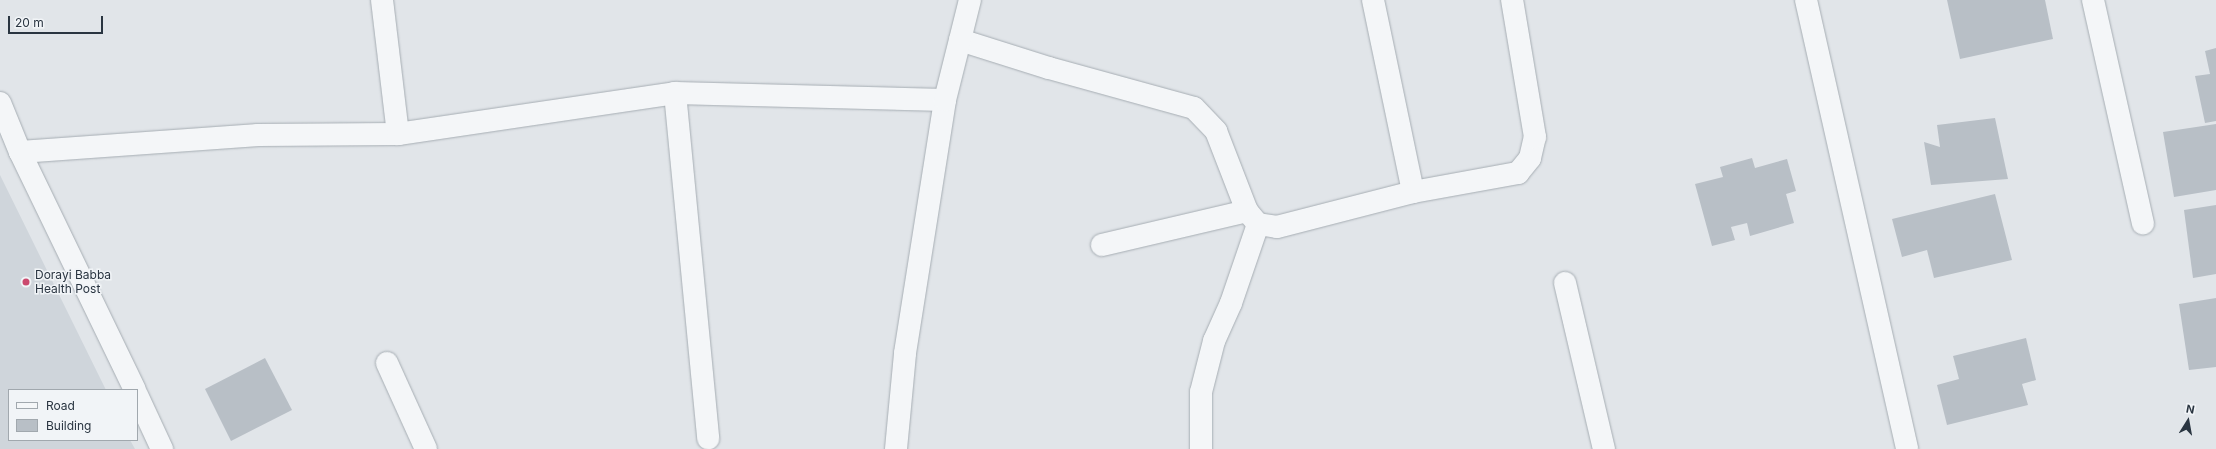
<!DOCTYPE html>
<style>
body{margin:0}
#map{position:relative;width:2216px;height:449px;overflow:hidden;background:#e1e5e9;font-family:Inter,sans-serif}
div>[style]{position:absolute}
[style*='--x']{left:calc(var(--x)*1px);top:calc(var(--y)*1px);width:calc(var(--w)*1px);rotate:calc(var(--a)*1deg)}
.built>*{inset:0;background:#cfd5db}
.building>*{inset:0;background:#b8bfc6}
.roads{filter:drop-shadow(0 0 1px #a6adb3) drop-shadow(0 0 1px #a6adb3)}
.minor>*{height:22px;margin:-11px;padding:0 11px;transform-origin:11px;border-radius:11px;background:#f4f6f8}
.dots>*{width:11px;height:11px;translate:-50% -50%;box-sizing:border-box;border:2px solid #f1f4f7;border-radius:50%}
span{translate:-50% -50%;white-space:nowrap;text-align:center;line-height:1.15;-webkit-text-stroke:3px #f1f4f7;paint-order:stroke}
.poi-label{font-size:12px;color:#2a3541}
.left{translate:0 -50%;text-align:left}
.legend{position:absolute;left:8px;top:389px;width:130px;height:52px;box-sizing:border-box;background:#f1f4f7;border:1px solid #a1a8ae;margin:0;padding:5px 7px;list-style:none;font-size:12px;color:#2a3541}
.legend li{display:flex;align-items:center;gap:8px;height:20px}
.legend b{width:20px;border:1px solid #a1a8ae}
.north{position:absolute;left:2168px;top:401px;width:40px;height:40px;-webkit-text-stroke:3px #f1f4f7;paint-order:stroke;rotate:11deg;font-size:11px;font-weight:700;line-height:16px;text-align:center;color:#2a3541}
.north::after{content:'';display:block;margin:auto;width:14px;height:18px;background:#2a3541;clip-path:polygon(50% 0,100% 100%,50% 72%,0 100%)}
.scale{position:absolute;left:8px;top:16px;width:95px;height:18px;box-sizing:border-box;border:2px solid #2a3541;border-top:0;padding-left:5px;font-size:12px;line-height:14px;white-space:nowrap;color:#2a3541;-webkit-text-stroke:3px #f1f4f7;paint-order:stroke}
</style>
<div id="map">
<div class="built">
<i style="clip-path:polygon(0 175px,106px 390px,9px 390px,9px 440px,130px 440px,135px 449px,0 449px)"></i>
</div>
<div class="building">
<i style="clip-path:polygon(1947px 0,2045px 0,2053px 39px,1960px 59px)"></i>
<i style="clip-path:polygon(2216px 48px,2216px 121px,2205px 123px,2195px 76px,2210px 74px,2205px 51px)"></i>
<i style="clip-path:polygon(1995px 118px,2008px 179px,1931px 185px,1924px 142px,1940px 147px,1937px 125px)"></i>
<i style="clip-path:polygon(2216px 124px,2216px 190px,2174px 197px,2163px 132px)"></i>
<i style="clip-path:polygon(1752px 158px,1755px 168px,1787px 159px,1796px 191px,1786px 194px,1794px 223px,1750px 236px,1747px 223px,1731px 227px,1735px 240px,1712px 246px,1695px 184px,1723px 177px,1720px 167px)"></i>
<i style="clip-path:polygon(1995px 194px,2012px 260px,1934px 278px,1927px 250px,1902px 257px,1892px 219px)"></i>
<i style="clip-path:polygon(2216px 205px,2216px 274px,2193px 278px,2184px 210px)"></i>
<i style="clip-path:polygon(2216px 298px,2216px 367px,2189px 370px,2179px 304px)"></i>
<i style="clip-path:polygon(2026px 338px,2036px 380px,2022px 384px,2028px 405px,1947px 425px,1937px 385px,1959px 379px,1953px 356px)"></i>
<i style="clip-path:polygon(265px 358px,292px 410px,231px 441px,205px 389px)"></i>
</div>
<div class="roads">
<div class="minor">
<i style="--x:382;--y:0;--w:135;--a:83.2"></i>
<i style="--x:1373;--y:0;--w:196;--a:78.2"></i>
<i style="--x:1806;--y:0;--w:460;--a:77.3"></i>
<i style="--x:2093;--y:0;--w:229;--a:77.4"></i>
<i style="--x:960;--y:40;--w:93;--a:17.5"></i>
<i style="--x:1049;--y:68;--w:150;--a:15.4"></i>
<i style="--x:1194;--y:108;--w:32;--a:46"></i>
<i style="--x:1216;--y:131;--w:86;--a:68.8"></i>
<i style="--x:1247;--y:211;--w:17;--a:50"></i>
<i style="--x:1258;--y:224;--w:19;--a:9"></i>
<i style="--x:1277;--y:227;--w:140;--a:-14.4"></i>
<i style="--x:1413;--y:192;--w:107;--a:-10.3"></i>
<i style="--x:1518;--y:173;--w:19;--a:-51"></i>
<i style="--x:1530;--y:158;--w:22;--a:-77"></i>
<i style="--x:1535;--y:137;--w:139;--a:-99.5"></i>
<i style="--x:675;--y:93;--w:347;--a:84.5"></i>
<i style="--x:0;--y:103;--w:53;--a:67.8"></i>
<i style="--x:20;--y:152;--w:264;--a:64.2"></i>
<i style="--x:20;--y:152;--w:239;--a:-4.1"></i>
<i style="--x:258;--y:135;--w:140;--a:-0.4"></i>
<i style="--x:398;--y:134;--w:280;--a:-8.4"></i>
<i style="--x:675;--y:93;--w:270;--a:1.5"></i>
<i style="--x:1102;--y:245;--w:149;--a:-13.2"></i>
<i style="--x:1565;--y:283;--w:171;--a:76.8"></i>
<i style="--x:387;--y:363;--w:94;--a:65.6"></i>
<i style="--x:137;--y:395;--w:60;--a:65.2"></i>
<i style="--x:896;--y:449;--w:96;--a:-84.6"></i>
<i style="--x:905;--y:353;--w:256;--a:-81"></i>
<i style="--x:945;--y:100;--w:103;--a:-76"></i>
<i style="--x:1201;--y:449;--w:57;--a:-90"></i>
<i style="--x:1201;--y:392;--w:53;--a:-75.7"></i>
<i style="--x:1214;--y:341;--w:42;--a:-65.9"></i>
<i style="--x:1231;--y:303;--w:83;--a:-71.1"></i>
</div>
</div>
<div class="dots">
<i style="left:26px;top:282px;background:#cb496e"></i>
</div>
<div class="poi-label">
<span class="left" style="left:35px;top:282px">Dorayi Babba<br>Health Post</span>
</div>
<ul class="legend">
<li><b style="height:5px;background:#f4f6f8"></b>Road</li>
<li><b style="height:11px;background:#b8bfc6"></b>Building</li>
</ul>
<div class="north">N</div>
<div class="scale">20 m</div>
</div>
